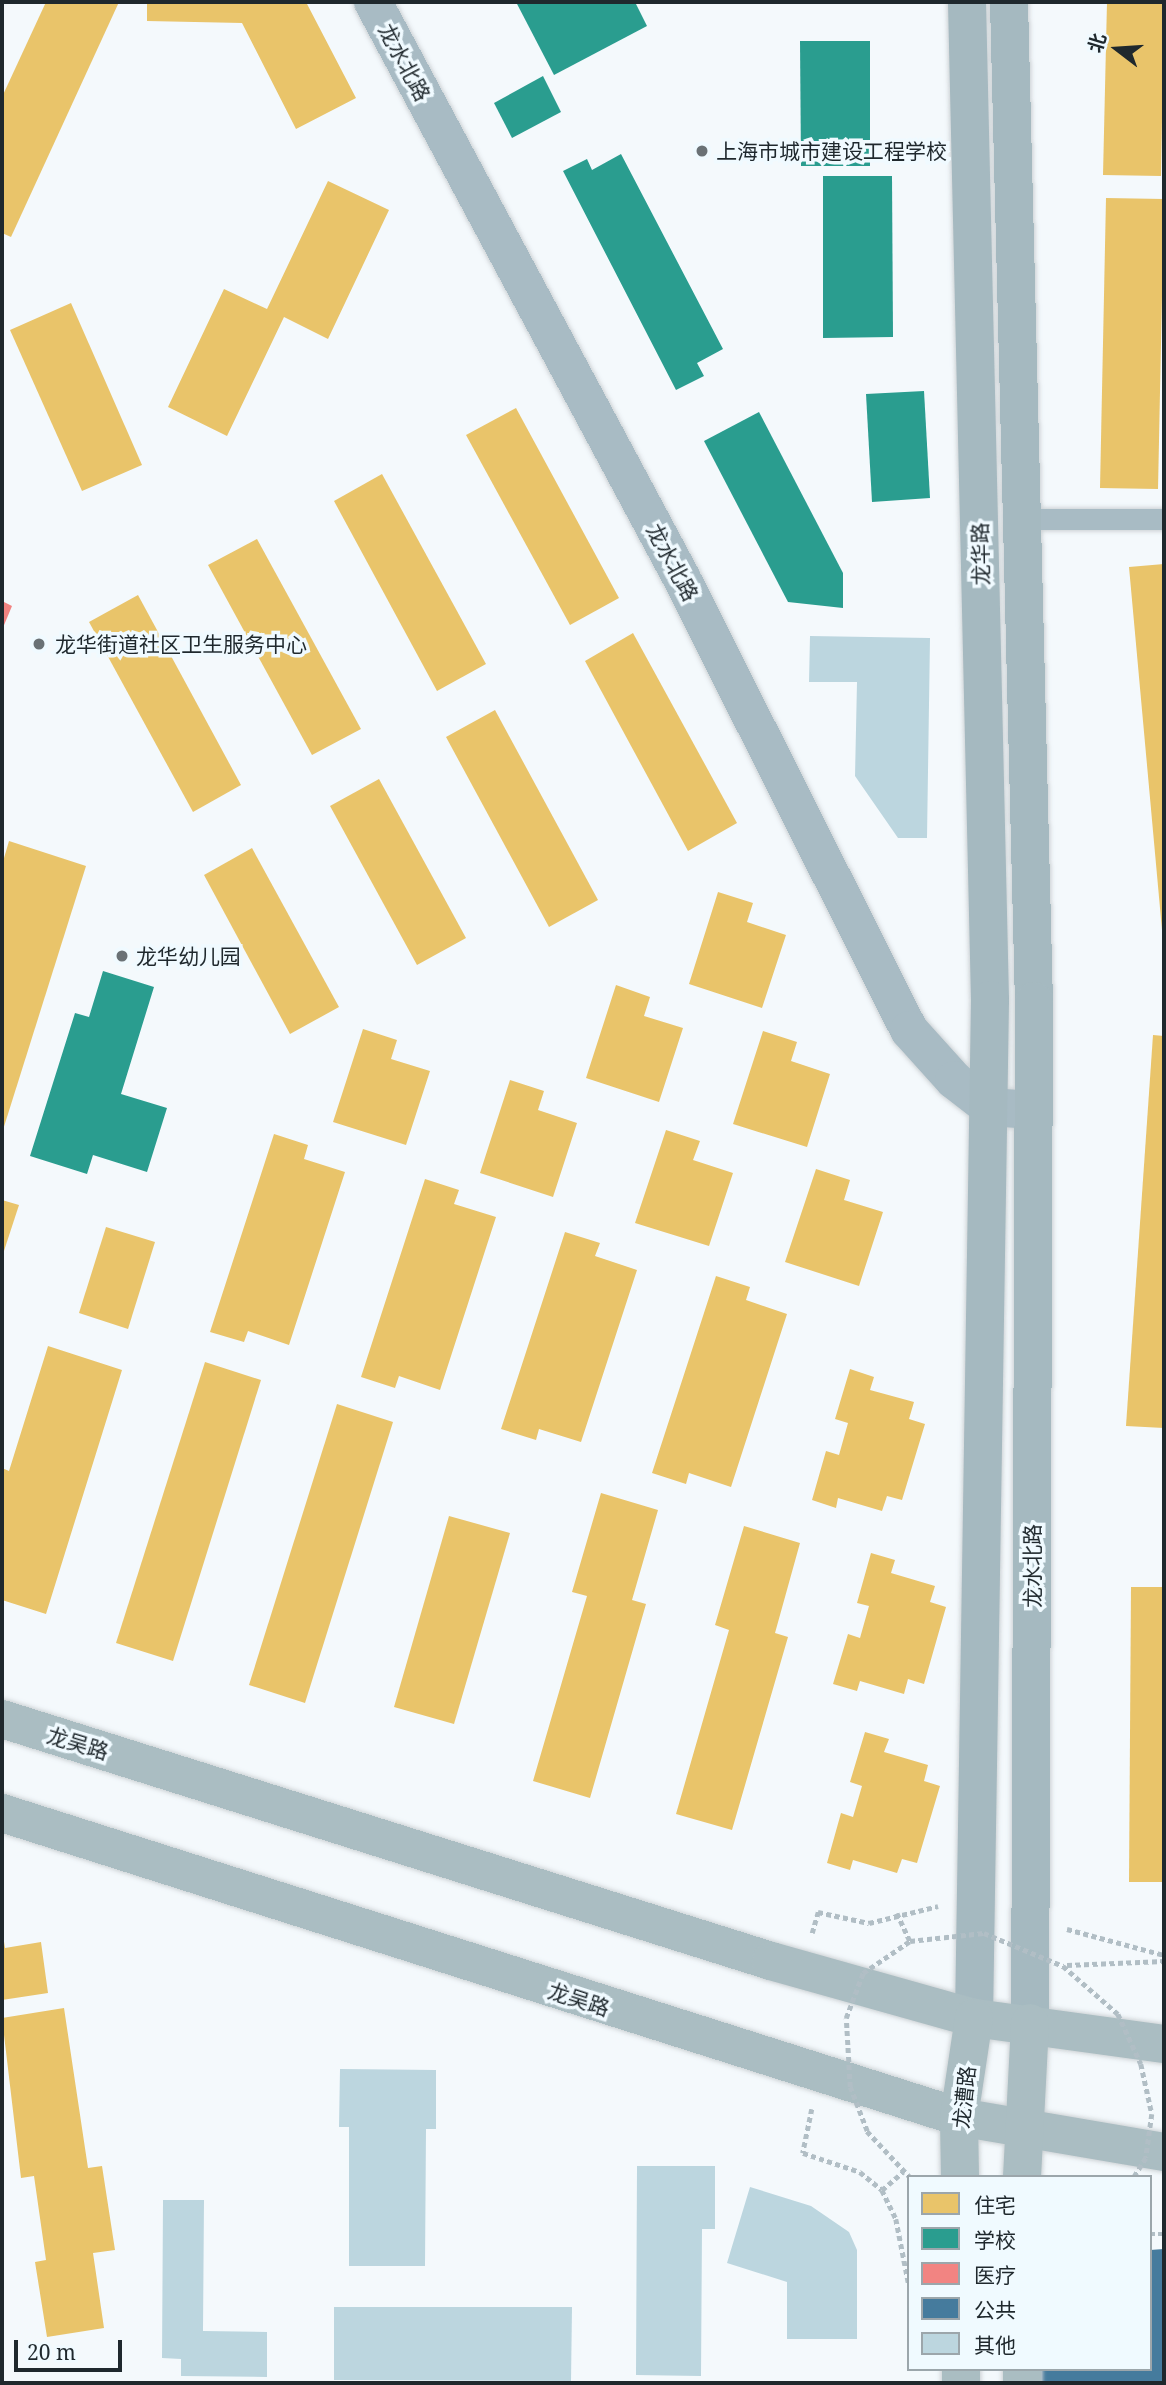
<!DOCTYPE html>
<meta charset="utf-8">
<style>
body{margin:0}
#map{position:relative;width:1166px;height:2385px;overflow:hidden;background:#f4f9fc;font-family:"Noto Serif","Noto Sans SC",serif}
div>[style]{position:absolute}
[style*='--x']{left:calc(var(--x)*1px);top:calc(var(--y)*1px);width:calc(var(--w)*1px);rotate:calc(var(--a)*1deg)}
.homes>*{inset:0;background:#e9c46a}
.schools>*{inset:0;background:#2a9d8f}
.health>*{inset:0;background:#f28482}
.public>*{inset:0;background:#457b9d}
.building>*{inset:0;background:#bcd6df}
.path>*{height:4.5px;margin-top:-2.25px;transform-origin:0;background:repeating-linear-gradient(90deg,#b1bec5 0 5px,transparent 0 8.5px)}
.roads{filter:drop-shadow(0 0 2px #ced3d6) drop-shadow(0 0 2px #ced3d6)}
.lane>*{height:21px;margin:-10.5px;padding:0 10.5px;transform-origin:10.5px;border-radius:10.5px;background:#a8bbc4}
.street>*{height:38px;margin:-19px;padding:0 19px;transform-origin:19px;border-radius:19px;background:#a8bbc4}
.secondary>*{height:38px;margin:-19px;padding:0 19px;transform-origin:19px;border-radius:19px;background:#a5b9c0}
.primary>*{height:38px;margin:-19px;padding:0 19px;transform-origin:19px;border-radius:19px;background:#aabdc2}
.path-bridge>*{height:4.5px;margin-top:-2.25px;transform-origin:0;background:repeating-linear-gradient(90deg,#b1bec5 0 5px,transparent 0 8.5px)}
.dots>*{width:19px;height:19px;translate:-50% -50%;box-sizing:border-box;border:4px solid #f0faff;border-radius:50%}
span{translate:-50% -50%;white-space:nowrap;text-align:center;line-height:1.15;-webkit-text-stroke:7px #f0faff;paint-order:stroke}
.street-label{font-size:21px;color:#1f282d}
.poi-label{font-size:21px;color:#1f282d}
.left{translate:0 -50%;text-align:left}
.frame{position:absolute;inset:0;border:4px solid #1f282d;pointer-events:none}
.legend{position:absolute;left:907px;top:2175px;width:245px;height:196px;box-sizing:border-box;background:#f0faff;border:2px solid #9ca6ab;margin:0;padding:9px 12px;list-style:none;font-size:21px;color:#1f282d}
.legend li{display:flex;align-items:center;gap:14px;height:35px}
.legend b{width:35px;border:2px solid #9ca6ab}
.north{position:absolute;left:1082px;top:14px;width:70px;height:70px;-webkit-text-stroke:5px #f0faff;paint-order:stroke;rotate:287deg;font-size:19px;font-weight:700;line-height:28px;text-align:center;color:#1f282d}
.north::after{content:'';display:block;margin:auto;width:24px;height:32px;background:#1f282d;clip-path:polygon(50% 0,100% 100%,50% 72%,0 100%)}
.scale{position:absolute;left:14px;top:2340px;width:108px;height:32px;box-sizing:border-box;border:4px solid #1f282d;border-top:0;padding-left:9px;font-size:21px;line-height:24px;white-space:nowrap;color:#1f282d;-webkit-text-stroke:5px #f0faff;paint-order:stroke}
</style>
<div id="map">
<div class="homes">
<i style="clip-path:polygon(46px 2px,119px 2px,11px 237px,2px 233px,2px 97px)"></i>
<i style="clip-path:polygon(147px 2px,306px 2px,356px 98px,296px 129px,242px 23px,147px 21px)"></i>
<i style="clip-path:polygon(1107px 2px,1164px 2px,1161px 176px,1103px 175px)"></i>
<i style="clip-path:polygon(328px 181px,389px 210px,328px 339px,284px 317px,227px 436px,168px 407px,224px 289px,267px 309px)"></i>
<i style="clip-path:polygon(1106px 198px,1164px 199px,1158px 489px,1100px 488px)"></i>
<i style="clip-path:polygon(71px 303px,142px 465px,82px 491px,10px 330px)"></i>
<i style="clip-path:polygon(516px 408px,619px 598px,570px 625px,466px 435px)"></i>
<i style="clip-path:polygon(382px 474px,486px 664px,437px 691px,334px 501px)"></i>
<i style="clip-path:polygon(257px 539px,361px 729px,312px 755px,208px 565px)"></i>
<i style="clip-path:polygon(1164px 564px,1164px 930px,1162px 930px,1129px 567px)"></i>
<i style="clip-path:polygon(138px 595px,241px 785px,193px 812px,89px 622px)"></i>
<i style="clip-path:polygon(633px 633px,737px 823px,688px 851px,585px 661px)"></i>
<i style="clip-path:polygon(495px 710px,598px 900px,549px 927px,446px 737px)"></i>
<i style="clip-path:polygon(379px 779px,466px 938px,417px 965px,330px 806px)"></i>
<i style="clip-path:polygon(9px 841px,86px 866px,2px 1133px,2px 865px)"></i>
<i style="clip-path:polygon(252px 848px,339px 1007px,290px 1034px,204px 875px)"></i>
<i style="clip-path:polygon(718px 892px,753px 903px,747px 922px,786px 935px,762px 1008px,689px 984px)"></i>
<i style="clip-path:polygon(616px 985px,650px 997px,644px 1016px,683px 1028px,659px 1102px,586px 1078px)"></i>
<i style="clip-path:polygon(363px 1029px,397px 1040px,391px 1059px,430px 1071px,406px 1145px,333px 1122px)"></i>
<i style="clip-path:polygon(763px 1031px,797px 1042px,791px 1061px,830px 1074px,807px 1147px,733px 1124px)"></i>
<i style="clip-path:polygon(1153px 1035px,1164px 1036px,1164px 1428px,1126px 1426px)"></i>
<i style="clip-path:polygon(510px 1080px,544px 1091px,538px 1110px,577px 1123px,553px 1197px,480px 1173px)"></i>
<i style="clip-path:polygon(666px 1130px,700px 1141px,693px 1160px,733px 1173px,709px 1246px,635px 1223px)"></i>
<i style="clip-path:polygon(274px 1134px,308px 1145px,304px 1159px,345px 1172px,289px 1345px,248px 1331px,244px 1342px,210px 1332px)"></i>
<i style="clip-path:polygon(816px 1169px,850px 1180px,844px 1200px,883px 1212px,859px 1286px,785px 1262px)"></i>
<i style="clip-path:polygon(425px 1179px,459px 1190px,454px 1204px,496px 1217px,440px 1390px,399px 1376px,395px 1388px,361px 1377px)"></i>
<i style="clip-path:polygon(2px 1200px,19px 1205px,2px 1257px)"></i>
<i style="clip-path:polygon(106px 1227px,155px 1242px,128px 1329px,79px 1313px)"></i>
<i style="clip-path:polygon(565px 1232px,600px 1243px,595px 1256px,637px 1270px,581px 1442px,539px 1429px,536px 1440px,501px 1429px)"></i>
<i style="clip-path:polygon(716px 1276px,750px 1287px,746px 1300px,787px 1314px,731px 1487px,689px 1473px,686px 1484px,652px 1473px)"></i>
<i style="clip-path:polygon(48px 1346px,122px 1370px,46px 1614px,2px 1600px,2px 1468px,9px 1471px)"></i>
<i style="clip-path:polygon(205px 1362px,261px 1380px,173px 1661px,116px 1643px)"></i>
<i style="clip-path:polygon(850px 1369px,874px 1377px,870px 1390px,914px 1402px,909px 1419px,925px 1424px,902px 1500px,887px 1496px,882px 1511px,838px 1498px,836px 1508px,812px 1500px,826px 1451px,839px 1455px,848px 1423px,835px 1419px)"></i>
<i style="clip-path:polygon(337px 1404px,393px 1422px,305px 1703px,249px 1685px)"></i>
<i style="clip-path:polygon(601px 1493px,658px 1510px,632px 1600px,646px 1604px,590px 1798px,533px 1781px,587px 1596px,572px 1592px)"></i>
<i style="clip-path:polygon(449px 1516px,510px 1533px,454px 1724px,394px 1707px)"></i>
<i style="clip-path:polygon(744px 1526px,800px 1543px,775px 1633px,788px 1637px,732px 1830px,676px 1814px,729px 1630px,715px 1625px)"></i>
<i style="clip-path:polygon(871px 1553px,895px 1560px,891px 1573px,935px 1586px,930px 1602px,946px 1607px,924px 1684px,908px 1679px,904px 1694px,860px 1681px,857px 1691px,833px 1684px,848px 1634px,860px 1638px,869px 1606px,857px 1603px)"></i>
<i style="clip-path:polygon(1131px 1587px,1164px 1587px,1164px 1882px,1129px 1882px)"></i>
<i style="clip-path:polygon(865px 1732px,889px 1739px,884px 1752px,928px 1765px,924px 1781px,940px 1786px,917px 1863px,902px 1859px,897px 1873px,853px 1860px,850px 1870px,827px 1863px,841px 1813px,853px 1817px,862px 1786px,850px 1782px)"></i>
<i style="clip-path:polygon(3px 1935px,5px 1948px,41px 1942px,48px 1993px,2px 2000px)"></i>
<i style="clip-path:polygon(64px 2008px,88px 2168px,102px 2166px,115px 2250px,93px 2253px,104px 2328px,47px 2337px,35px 2262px,46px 2260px,34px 2176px,21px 2178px,2px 2018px)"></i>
</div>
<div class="schools">
<i style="clip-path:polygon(516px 2px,635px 2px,647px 26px,554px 75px)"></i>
<i style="clip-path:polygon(800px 41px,870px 41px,870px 166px,801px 166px)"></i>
<i style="clip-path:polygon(543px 76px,561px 112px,512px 138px,494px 103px)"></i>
<i style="clip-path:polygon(621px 154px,723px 349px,697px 363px,704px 376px,676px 390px,563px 171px,587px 159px,592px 170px)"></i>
<i style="clip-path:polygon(823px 176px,892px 176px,893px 337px,823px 338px)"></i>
<i style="clip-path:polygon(924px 391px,930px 498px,872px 502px,866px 394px)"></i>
<i style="clip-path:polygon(759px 412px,843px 573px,843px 608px,788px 602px,704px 441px)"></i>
<i style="clip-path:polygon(103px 971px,154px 987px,121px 1094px,167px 1108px,147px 1172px,93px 1155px,87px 1174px,30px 1156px,75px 1013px,89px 1017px)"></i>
</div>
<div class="health">
<i style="clip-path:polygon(2px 601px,12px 606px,2px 630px)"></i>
</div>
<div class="public">
<i style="clip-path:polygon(1164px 2249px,1164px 2383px,1036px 2383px,1036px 2369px,1150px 2369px,1150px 2250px)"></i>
</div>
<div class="building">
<i style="clip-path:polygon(810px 636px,930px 638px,927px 838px,898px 838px,855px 776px,857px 682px,809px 682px)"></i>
<i style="clip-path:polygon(340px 2069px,436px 2070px,436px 2129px,426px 2129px,425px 2266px,349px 2266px,349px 2127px,339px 2127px)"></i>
<i style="clip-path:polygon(637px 2166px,715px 2166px,715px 2229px,702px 2229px,701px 2376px,636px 2375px)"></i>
<i style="clip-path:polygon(750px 2187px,811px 2206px,849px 2232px,857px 2250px,857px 2339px,787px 2339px,787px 2282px,727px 2263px)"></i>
<i style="clip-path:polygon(163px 2200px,204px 2200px,203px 2331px,267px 2332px,267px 2377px,181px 2376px,181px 2359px,162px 2358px)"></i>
<i style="clip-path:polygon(334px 2307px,572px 2307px,571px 2381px,334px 2380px)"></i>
</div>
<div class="path">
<i style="--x:897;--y:1913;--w:31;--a:65"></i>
<i style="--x:1067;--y:1929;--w:100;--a:15"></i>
<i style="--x:812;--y:1933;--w:22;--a:-74"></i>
<i style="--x:818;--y:1912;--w:52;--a:12.2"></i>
<i style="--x:869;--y:1923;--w:71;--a:-13.8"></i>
<i style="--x:1067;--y:1965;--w:97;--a:-2.4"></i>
<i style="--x:812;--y:2109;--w:45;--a:101.6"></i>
<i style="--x:803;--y:2153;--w:60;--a:18.4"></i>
<i style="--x:860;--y:2172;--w:28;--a:39"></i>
<i style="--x:882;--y:2190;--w:32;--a:64"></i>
<i style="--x:896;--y:2219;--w:67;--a:78.9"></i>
<i style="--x:867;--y:2131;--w:63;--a:46.9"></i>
<i style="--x:882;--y:2190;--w:28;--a:-41"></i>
<i style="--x:1150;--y:2234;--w:14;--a:0"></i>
</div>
<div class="roads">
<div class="lane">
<i style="--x:1022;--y:519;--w:142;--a:0"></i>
</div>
<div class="street">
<i style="--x:373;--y:2;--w:652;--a:61.82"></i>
<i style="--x:681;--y:577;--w:507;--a:63.28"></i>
<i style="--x:909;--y:1030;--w:67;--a:48"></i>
<i style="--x:954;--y:1080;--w:44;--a:37.6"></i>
<i style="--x:989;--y:1107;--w:44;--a:3.9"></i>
</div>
<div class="secondary">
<i style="--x:967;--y:2;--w:998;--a:88.68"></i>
<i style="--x:990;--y:1000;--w:1018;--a:90.9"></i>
<i style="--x:1009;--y:2;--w:999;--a:88.57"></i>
<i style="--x:1034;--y:1001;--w:1022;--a:90.22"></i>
</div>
<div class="primary">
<i style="--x:2;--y:1719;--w:806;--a:17.47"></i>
<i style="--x:771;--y:1961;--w:211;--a:15.7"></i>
<i style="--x:974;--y:2018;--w:192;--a:7.8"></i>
<i style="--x:2;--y:1813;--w:1004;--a:17.62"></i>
<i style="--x:959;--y:2117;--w:208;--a:9.7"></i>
<i style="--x:960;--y:2177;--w:60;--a:-91"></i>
<i style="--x:959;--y:2117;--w:100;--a:-81.4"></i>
<i style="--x:1022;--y:2177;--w:154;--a:-87"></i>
<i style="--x:961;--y:2369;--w:14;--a:90"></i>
<i style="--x:1022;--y:2369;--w:14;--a:90"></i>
</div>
</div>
<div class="path-bridge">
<i style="--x:867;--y:2131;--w:47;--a:-111.1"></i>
<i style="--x:850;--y:2087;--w:69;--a:-93.3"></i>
<i style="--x:846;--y:2018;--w:48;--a:-69.3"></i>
<i style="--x:863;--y:1973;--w:57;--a:-34.2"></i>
<i style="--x:910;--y:1941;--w:74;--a:-6.2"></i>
<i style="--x:984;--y:1933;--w:86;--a:22.7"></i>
<i style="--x:1063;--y:1966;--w:73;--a:41.1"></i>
<i style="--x:1118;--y:2014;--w:55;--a:65.3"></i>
<i style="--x:1141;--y:2064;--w:51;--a:77.6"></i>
<i style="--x:1152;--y:2114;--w:44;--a:97.8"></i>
<i style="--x:1146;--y:2158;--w:22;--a:122"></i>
</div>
<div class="dots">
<i style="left:702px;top:151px;background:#6a7175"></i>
<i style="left:39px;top:644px;background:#6a7175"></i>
<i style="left:122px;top:956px;background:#6a7175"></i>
</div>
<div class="street-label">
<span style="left:405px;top:62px;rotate:62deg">龙水北路</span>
<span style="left:980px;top:554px;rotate:-91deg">龙华路</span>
<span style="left:673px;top:562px;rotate:62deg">龙水北路</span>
<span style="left:1032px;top:1566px;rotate:-90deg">龙水北路</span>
<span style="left:78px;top:1743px;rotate:17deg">龙吴路</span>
<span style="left:579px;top:1999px;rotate:18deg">龙吴路</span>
<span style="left:964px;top:2097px;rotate:-84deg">龙漕路</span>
</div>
<div class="poi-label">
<span class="left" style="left:716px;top:151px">上海市城市建设工程学校</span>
<span class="left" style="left:55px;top:644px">龙华街道社区卫生服务中心</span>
<span class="left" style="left:136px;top:956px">龙华幼儿园</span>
</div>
<div class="frame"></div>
<ul class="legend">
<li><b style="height:19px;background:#e9c46a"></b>住宅</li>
<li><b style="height:19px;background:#2a9d8f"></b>学校</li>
<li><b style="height:19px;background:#f28482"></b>医疗</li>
<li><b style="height:19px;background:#457b9d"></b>公共</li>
<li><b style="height:19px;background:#bcd6df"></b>其他</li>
</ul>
<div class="north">北</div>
<div class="scale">20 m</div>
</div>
